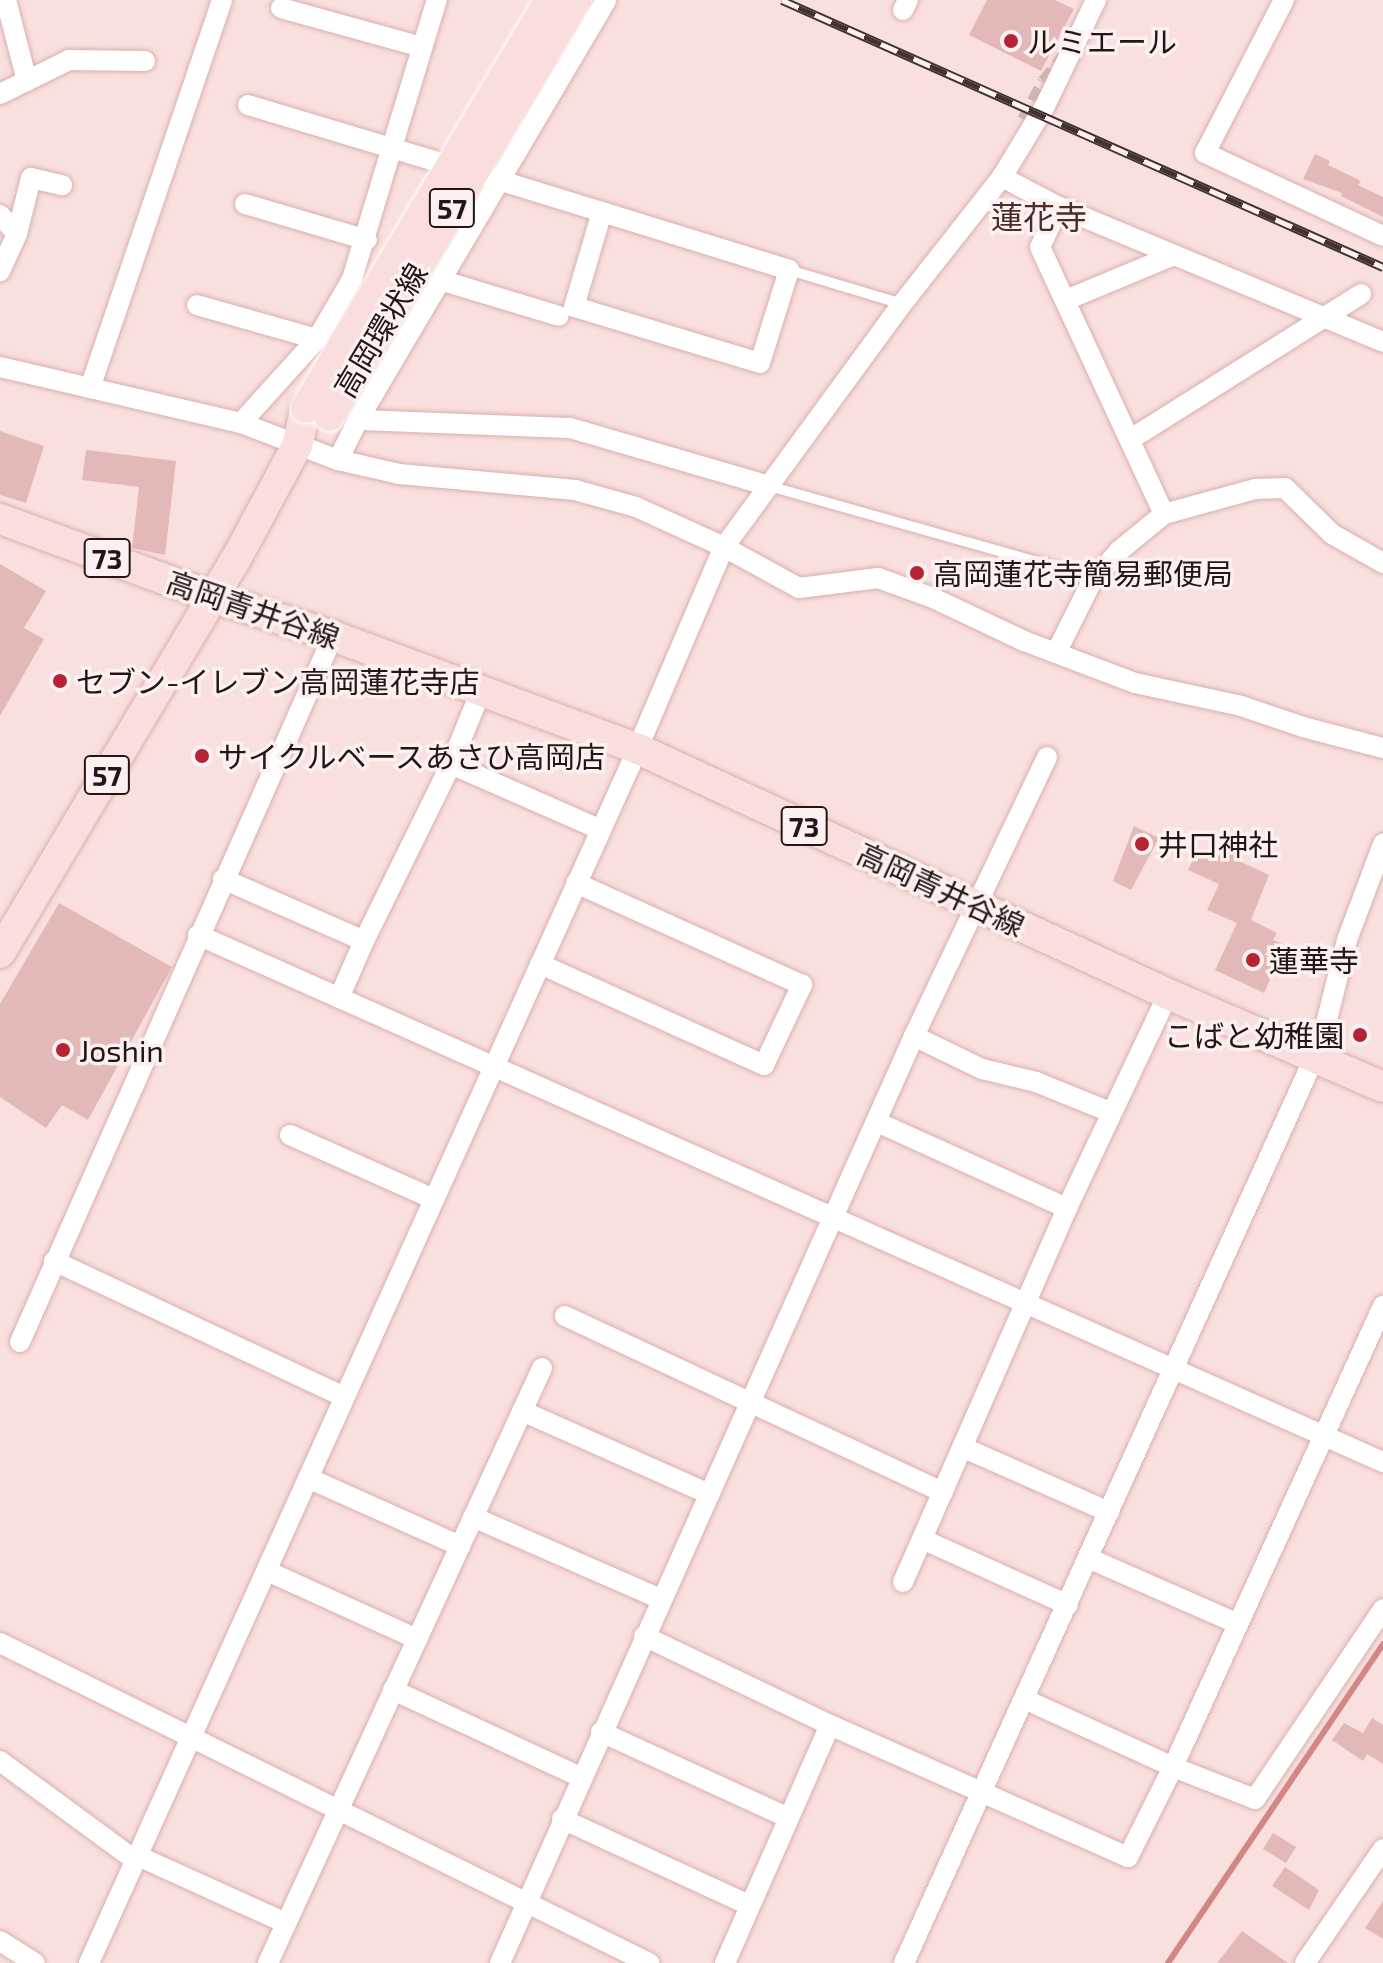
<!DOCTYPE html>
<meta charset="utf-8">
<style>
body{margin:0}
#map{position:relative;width:1383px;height:1963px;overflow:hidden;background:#f9dfdd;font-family:"Exo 2","Noto Sans JP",sans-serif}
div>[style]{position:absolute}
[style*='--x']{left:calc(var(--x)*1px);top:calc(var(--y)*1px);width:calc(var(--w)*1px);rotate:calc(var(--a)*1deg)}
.stream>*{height:6px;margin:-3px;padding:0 3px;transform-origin:3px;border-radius:3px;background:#d28785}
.building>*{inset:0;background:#e3b9b7}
.pedestrian-tunnel>*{height:14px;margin-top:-7px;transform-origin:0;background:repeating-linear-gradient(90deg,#cfb7b5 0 14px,transparent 0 21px)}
.roads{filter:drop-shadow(0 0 2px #d9afae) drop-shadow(0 0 2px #d9afae)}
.service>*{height:10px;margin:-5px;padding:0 5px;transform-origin:5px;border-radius:5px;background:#fff}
.minor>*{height:20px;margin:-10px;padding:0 10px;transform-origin:10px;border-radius:10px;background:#fff}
.primary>*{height:30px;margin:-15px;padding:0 15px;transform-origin:15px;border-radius:15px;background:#fadedd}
.rail>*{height:9px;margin-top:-4.5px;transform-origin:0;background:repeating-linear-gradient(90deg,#faf1f0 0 18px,#423232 0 36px);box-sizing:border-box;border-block:2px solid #423232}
.bridges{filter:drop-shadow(0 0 2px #fff) drop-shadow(0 0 2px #fff)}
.primary-bridge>*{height:30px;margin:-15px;padding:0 15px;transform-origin:15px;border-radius:15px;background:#fadedd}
.dots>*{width:22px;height:22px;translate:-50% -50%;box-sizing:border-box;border:4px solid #faf1f0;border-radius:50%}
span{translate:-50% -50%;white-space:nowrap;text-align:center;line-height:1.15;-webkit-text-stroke:7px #faf1f0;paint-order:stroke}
.shield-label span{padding:2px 6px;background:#faf1f0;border:2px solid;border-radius:6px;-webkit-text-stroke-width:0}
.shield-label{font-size:28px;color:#251616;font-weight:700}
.poi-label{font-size:30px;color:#251616}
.left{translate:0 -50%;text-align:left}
.right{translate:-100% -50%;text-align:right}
.street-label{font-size:30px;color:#251616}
.neighbourhood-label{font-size:32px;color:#4c2b2b}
</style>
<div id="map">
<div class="stream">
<i style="--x:1168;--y:1963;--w:385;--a:-56"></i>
</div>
<div class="building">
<i style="clip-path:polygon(987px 0,1055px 0,1074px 9px,1041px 71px,969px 35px)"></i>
<i style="clip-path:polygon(1315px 154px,1330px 161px,1328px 165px,1361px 181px,1358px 185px,1383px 197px,1383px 217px,1341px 196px,1342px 193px,1303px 179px)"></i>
<i style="clip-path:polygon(0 431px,44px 446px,26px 503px,0 495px)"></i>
<i style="clip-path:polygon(86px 450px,176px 461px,165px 555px,132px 548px,139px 487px,82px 480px)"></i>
<i style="clip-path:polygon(0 564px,46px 591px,24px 628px,44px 639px,0 716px)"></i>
<i style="clip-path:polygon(1134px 826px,1159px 838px,1131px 890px,1113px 881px)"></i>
<i style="clip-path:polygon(1212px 843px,1237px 855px,1235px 859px,1269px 875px,1251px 920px,1277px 933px,1273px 940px,1286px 945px,1264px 993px,1215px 970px,1237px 923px,1207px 910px,1219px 884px,1188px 870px,1197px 851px,1206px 855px)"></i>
<i style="clip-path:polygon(59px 903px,172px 967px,88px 1120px,62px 1105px,46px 1128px,0 1097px,0 1004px)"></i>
<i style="clip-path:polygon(1372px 1718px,1383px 1725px,1383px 1764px,1367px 1754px,1363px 1761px,1332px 1740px,1344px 1723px,1363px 1733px)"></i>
<i style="clip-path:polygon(1273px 1833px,1296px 1847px,1286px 1863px,1263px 1849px)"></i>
<i style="clip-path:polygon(1285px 1867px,1319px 1890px,1309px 1910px,1272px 1886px)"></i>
<i style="clip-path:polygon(1383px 1901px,1383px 1939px,1365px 1928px)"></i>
<i style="clip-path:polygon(1242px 1931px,1288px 1963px,1217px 1963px)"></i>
</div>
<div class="pedestrian-tunnel">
<i style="--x:1024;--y:120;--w:43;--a:-62.2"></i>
<i style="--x:1044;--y:82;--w:32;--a:-51"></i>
</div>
<div class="roads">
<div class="service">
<i style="--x:789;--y:270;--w:118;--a:16.7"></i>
<i style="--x:769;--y:486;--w:316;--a:15.8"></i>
<i style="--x:1073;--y:572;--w:21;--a:31"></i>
</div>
<div class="minor">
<i style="--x:6;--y:0;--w:84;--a:75.5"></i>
<i style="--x:1284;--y:0;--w:172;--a:117.3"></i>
<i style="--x:1205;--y:153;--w:196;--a:25"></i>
<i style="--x:281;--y:8;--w:146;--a:15.5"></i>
<i style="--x:903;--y:10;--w:11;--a:-63"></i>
<i style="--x:0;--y:94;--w:77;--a:-26.2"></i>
<i style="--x:69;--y:60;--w:76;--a:0.8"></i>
<i style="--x:248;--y:105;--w:261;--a:16.7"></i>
<i style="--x:498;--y:180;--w:109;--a:17.1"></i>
<i style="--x:602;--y:212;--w:196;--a:17.2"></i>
<i style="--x:789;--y:270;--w:97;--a:107.3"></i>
<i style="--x:760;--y:363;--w:194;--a:-163.2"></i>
<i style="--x:574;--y:307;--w:99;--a:-73.6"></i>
<i style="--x:1002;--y:177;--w:64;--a:27.8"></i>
<i style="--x:1059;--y:207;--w:351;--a:22.6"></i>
<i style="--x:245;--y:204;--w:127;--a:16.4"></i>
<i style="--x:1059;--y:207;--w:44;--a:115.4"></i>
<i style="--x:1040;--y:247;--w:294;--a:65.1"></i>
<i style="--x:0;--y:215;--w:25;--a:48"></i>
<i style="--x:17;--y:234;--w:41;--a:114.7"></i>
<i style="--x:17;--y:234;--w:58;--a:-76"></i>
<i style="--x:31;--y:178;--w:32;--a:13"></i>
<i style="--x:440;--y:280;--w:124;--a:16.8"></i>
<i style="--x:1066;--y:300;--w:117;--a:-22.6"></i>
<i style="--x:197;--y:305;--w:125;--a:15.8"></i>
<i style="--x:0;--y:367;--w:247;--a:13.1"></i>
<i style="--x:241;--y:423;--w:104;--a:20.9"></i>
<i style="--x:338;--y:460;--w:63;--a:12.9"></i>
<i style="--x:399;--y:474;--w:177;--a:5.2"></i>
<i style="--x:575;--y:490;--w:63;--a:15.6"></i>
<i style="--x:636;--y:507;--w:97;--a:24.4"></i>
<i style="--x:724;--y:547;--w:85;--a:28.7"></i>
<i style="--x:799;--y:588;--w:80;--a:-7.2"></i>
<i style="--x:878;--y:578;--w:59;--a:20"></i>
<i style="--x:933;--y:598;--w:101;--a:25.3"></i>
<i style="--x:1024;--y:641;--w:119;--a:20.7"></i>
<i style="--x:1135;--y:683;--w:108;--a:12.2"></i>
<i style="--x:1241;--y:706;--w:65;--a:18.7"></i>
<i style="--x:1303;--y:727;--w:83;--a:14.7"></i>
<i style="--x:90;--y:388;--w:410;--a:-71.2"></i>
<i style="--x:358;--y:420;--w:488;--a:-59.4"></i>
<i style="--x:241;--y:423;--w:113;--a:-47.9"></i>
<i style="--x:317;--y:339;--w:69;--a:-59.7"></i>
<i style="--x:352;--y:279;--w:292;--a:-73.1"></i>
<i style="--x:1131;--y:439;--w:272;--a:-32.2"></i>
<i style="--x:338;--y:460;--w:45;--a:-63.4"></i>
<i style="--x:358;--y:420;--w:212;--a:2.2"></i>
<i style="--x:570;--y:428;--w:207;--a:16.2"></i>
<i style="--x:1056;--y:653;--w:78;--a:-63.4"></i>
<i style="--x:1091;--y:583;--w:43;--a:-48.8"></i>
<i style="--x:1119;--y:551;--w:58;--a:-39.4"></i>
<i style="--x:1164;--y:514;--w:94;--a:-15.4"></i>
<i style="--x:1255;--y:489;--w:30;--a:-2"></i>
<i style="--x:1285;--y:488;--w:66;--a:44.4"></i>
<i style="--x:1332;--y:534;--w:59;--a:29.6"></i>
<i style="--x:451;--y:764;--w:79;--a:-67.7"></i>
<i style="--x:223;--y:879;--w:154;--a:23.7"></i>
<i style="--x:364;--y:941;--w:62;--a:113.7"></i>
<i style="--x:198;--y:935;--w:1297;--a:23.98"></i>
<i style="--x:364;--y:941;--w:197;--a:-63.8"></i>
<i style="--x:451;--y:764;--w:162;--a:23.7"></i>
<i style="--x:540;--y:964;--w:246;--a:24.3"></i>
<i style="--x:764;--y:1065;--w:89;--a:-64.6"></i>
<i style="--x:802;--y:985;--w:248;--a:-155.7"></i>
<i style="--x:914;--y:1036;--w:76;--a:25.9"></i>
<i style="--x:982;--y:1069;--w:56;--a:13.5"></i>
<i style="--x:1036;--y:1082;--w:80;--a:22.1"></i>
<i style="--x:877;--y:1122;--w:209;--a:24.4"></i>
<i style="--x:290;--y:1135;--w:158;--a:24"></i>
<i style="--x:54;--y:1261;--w:320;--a:25.1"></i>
<i style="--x:565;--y:1316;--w:417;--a:25"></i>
<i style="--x:20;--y:1342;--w:772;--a:-66.09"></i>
<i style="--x:522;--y:1411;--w:205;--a:23.9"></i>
<i style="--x:962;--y:1447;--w:161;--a:23.9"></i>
<i style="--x:308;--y:1478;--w:167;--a:24.1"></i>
<i style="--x:473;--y:1517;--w:205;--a:23.6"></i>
<i style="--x:922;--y:1539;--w:160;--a:24.3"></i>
<i style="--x:1088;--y:1558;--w:164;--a:23.7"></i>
<i style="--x:267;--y:1571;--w:165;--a:24.4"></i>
<i style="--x:903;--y:1582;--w:408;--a:-66.3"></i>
<i style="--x:1067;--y:1208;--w:237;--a:-64.7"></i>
<i style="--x:644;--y:1636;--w:206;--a:25.6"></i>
<i style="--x:830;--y:1725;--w:326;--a:23.9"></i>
<i style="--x:1128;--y:1857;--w:101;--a:-63.4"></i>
<i style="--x:1173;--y:1767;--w:507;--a:-65.51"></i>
<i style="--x:0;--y:1643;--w:724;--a:26.25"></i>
<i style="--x:393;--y:1690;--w:206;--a:24.9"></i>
<i style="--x:1024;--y:1699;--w:164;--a:24.5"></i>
<i style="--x:1173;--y:1767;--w:88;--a:21.3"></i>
<i style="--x:1255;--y:1799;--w:229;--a:-56"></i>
<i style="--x:601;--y:1732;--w:205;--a:24.6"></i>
<i style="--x:0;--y:1761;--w:169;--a:36.3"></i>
<i style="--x:562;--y:1819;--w:206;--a:24.7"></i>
<i style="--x:138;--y:1856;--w:162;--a:24.4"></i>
<i style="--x:0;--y:1941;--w:41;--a:32.2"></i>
<i style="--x:89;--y:1963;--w:1314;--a:-65.68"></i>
<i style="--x:630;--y:766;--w:238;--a:-66.8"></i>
<i style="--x:724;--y:547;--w:301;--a:-53.8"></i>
<i style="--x:902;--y:304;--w:162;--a:-51.8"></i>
<i style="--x:1002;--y:177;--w:83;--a:-58.8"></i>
<i style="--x:1045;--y:106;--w:118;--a:-64.3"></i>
<i style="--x:268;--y:1963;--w:655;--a:-65.27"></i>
<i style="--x:500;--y:1963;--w:1015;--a:-65.93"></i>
<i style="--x:914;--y:1036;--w:309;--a:-64.5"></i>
<i style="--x:725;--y:1963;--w:260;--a:-66.2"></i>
<i style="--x:904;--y:1963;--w:1010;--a:-65.62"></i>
<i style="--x:1321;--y:1043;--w:106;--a:-75.8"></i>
<i style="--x:1347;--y:940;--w:103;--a:-69.4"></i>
<i style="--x:1305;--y:1963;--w:138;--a:-55.6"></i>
</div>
<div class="primary">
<i style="--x:0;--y:519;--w:227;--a:20.1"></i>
<i style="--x:213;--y:597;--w:126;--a:18"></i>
<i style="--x:333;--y:636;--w:325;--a:20.3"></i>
<i style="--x:638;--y:749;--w:584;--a:24.81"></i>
<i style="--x:1168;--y:994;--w:234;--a:23.4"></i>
<i style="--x:0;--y:953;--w:457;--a:-59.1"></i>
<i style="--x:235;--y:561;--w:131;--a:-61.7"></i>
<i style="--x:297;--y:446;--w:39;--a:-77"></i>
</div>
</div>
<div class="rail">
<i style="--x:782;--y:0;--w:658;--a:23.95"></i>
</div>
<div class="bridges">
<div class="primary-bridge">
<i style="--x:306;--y:408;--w:475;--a:-59.1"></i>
<i style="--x:329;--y:416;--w:484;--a:-59.3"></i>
</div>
</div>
<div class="dots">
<i style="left:1011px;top:41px;background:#b52335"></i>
<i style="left:917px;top:573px;background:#b52335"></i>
<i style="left:60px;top:681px;background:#b52335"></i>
<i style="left:202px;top:756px;background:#b52335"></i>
<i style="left:1142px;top:844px;background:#b52335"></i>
<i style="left:1253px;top:960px;background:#b52335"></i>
<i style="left:1360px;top:1035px;background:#b52335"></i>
<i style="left:63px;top:1050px;background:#b52335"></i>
</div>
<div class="shield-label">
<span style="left:452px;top:208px">57</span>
<span style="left:107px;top:558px">73</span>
<span style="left:107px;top:775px">57</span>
<span style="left:804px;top:826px">73</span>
</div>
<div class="poi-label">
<span class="left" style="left:1027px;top:41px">ルミエール</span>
<span class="left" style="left:933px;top:573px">高岡蓮花寺簡易郵便局</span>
<span class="left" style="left:76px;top:681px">セブン-イレブン高岡蓮花寺店</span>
<span class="left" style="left:218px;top:756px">サイクルベースあさひ高岡店</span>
<span class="left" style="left:1158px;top:844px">井口神社</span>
<span class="left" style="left:1269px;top:960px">蓮華寺</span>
<span class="right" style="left:1344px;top:1035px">こばと幼稚園</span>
<span class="left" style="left:79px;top:1050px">Joshin</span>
</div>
<div class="street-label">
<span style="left:380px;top:330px;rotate:-59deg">高岡環状線</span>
<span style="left:253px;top:609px;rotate:19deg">高岡青井谷線</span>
<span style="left:941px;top:889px;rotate:25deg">高岡青井谷線</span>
</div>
<div class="neighbourhood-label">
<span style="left:1039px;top:216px">蓮花寺</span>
</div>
</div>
